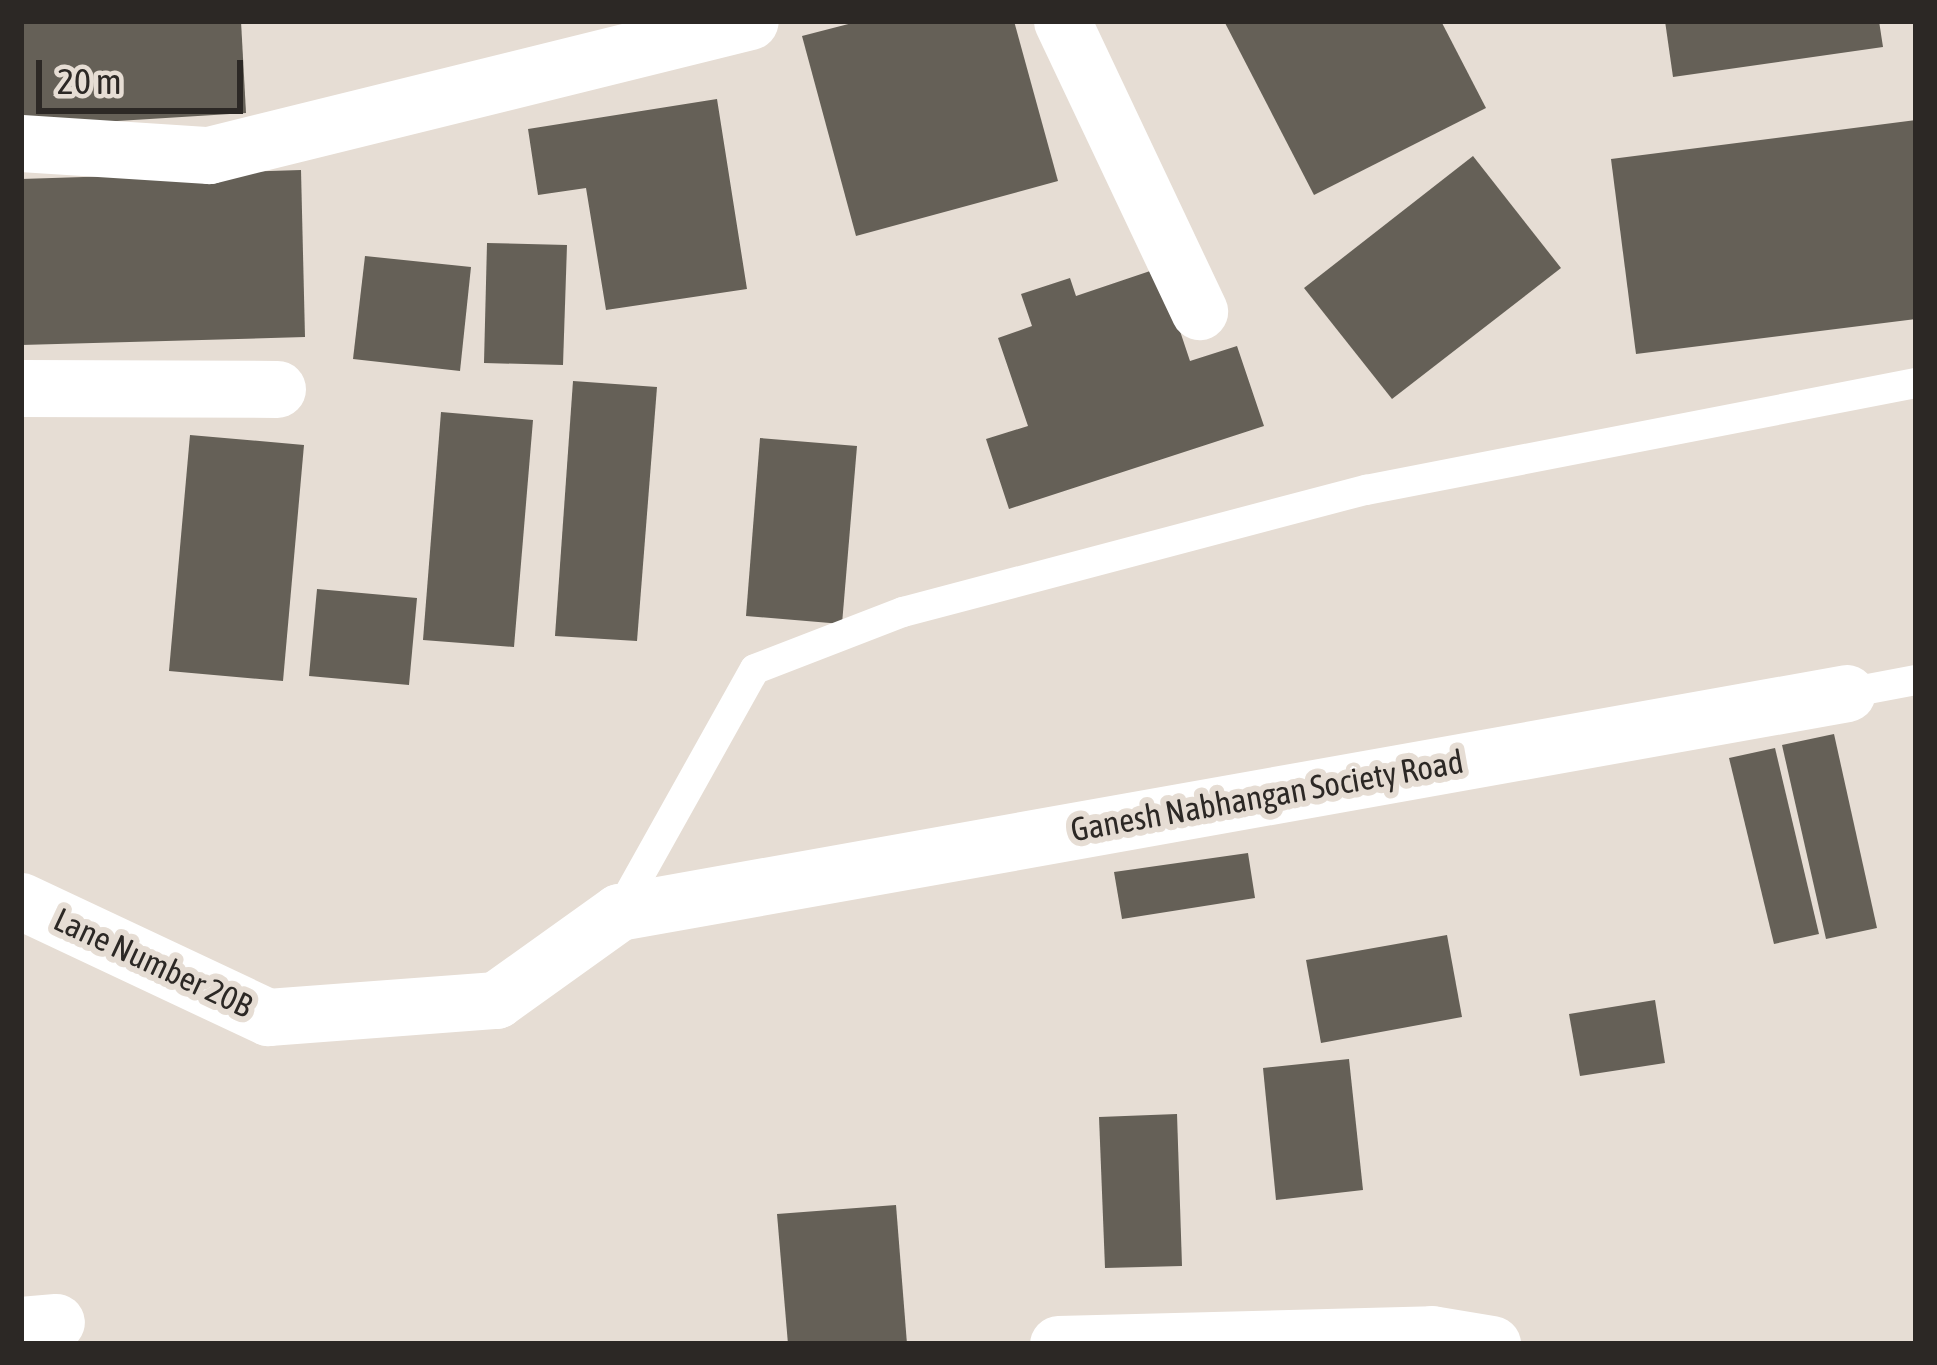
<!DOCTYPE html>
<style>
body{margin:0}
#map{position:relative;width:1937px;height:1365px;overflow:hidden;background:#e6ddd4;font-family:"Asap Condensed",sans-serif}
div>[style]{position:absolute}
[style*='--x']{left:calc(var(--x)*1px);top:calc(var(--y)*1px);width:calc(var(--w)*1px);rotate:calc(var(--a)*1deg)}
.building>*{inset:0;background:#656057}
.lane>*{height:30px;margin:-15px;padding:0 15px;transform-origin:15px;border-radius:15px;background:#fff}
.street>*{height:57px;margin:-28.5px;padding:0 28.5px;transform-origin:28.5px;border-radius:28.5px;background:#fff}
span{translate:-50% -50%;white-space:nowrap;text-align:center;line-height:1.15;-webkit-text-stroke:12px #e6ddd4;paint-order:stroke}
.street-label{font-size:33px;color:#2c2825}
.frame{position:absolute;inset:0;border:24px solid #2c2825;pointer-events:none}
.scale{position:absolute;left:36px;top:60px;width:207px;height:54px;box-sizing:border-box;border:6px solid #2c2825;border-top:0;padding-left:15px;font-size:36px;line-height:42px;white-space:nowrap;color:#2c2825;-webkit-text-stroke:9px #e6ddd4;paint-order:stroke}
</style>
<div id="map">
<div class="building">
<i style="clip-path:polygon(21px 21px,241px 21px,246px 113px,21px 127px)"></i>
<i style="clip-path:polygon(860px 21px,1014px 21px,1058px 181px,856px 236px,802px 36px)"></i>
<i style="clip-path:polygon(1224px 21px,1441px 21px,1486px 108px,1314px 195px)"></i>
<i style="clip-path:polygon(1665px 21px,1879px 21px,1883px 47px,1673px 77px)"></i>
<i style="clip-path:polygon(717px 99px,747px 289px,606px 310px,586px 188px,538px 195px,528px 129px)"></i>
<i style="clip-path:polygon(1916px 120px,1916px 319px,1636px 354px,1611px 159px)"></i>
<i style="clip-path:polygon(1473px 156px,1561px 268px,1392px 399px,1304px 288px)"></i>
<i style="clip-path:polygon(301px 170px,305px 337px,21px 345px,21px 179px)"></i>
<i style="clip-path:polygon(487px 243px,567px 245px,563px 365px,484px 363px)"></i>
<i style="clip-path:polygon(365px 256px,471px 267px,460px 371px,353px 359px)"></i>
<i style="clip-path:polygon(1159px 268px,1190px 361px,1237px 346px,1264px 426px,1009px 509px,986px 439px,1028px 426px,998px 338px,1032px 326px,1021px 294px,1070px 278px,1076px 296px)"></i>
<i style="clip-path:polygon(573px 381px,657px 387px,637px 641px,555px 636px)"></i>
<i style="clip-path:polygon(441px 412px,533px 420px,514px 647px,423px 640px)"></i>
<i style="clip-path:polygon(190px 435px,304px 445px,283px 681px,169px 671px)"></i>
<i style="clip-path:polygon(760px 438px,857px 446px,842px 624px,746px 616px)"></i>
<i style="clip-path:polygon(317px 589px,417px 598px,409px 685px,309px 676px)"></i>
<i style="clip-path:polygon(1834px 734px,1877px 928px,1826px 939px,1782px 745px)"></i>
<i style="clip-path:polygon(1775px 748px,1819px 934px,1774px 944px,1729px 758px)"></i>
<i style="clip-path:polygon(1248px 853px,1255px 898px,1122px 919px,1114px 872px)"></i>
<i style="clip-path:polygon(1447px 935px,1462px 1017px,1321px 1043px,1306px 960px)"></i>
<i style="clip-path:polygon(1655px 1000px,1665px 1063px,1580px 1076px,1569px 1014px)"></i>
<i style="clip-path:polygon(1349px 1059px,1363px 1190px,1276px 1200px,1263px 1068px)"></i>
<i style="clip-path:polygon(1177px 1114px,1182px 1266px,1105px 1268px,1099px 1117px)"></i>
<i style="clip-path:polygon(896px 1205px,907px 1344px,788px 1344px,777px 1214px)"></i>
</div>
<div class="lane">
<i style="--x:1847;--y:693;--w:70;--a:-10.7"></i>
<i style="--x:619;--y:912;--w:278;--a:-60.8"></i>
<i style="--x:755;--y:669;--w:159;--a:-21.1"></i>
<i style="--x:903;--y:612;--w:479;--a:-14.8"></i>
<i style="--x:1366;--y:490;--w:560;--a:-11.01"></i>
</div>
<div class="street">
<i style="--x:1062;--y:21;--w:321;--a:64.7"></i>
<i style="--x:21;--y:143;--w:188;--a:3.7"></i>
<i style="--x:209;--y:155;--w:557;--a:-13.91"></i>
<i style="--x:21;--y:388;--w:256;--a:0.2"></i>
<i style="--x:21;--y:901;--w:273;--a:25.2"></i>
<i style="--x:268;--y:1017;--w:229;--a:-4.3"></i>
<i style="--x:496;--y:1000;--w:151;--a:-35.6"></i>
<i style="--x:619;--y:912;--w:1247;--a:-10.11"></i>
<i style="--x:21;--y:1325;--w:35;--a:-5"></i>
<i style="--x:1058;--y:1344;--w:374;--a:-1.5"></i>
<i style="--x:1432;--y:1334;--w:61;--a:9.5"></i>
</div>
<div class="street-label">
<span style="left:1267px;top:796px;rotate:-10deg">Ganesh Nabhangan Society Road</span>
<span style="left:153px;top:963px;rotate:25deg">Lane Number 20B</span>
</div>
<div class="frame"></div>
<div class="scale">20 m</div>
</div>
